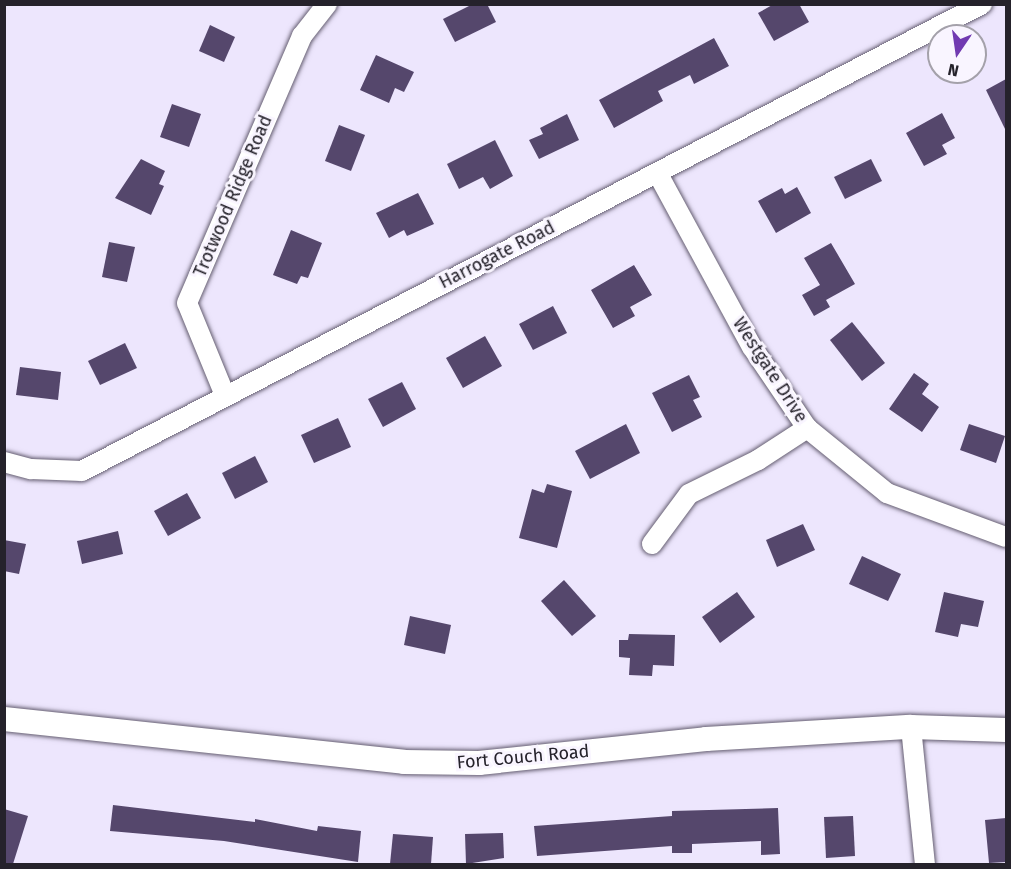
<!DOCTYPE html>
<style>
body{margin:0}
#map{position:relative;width:1011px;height:869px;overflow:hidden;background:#ede6fd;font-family:"Fira Sans",sans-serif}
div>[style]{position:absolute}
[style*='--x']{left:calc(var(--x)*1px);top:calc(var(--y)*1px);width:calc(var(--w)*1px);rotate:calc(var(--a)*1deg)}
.building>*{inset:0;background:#55476c}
.roads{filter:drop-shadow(0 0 2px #655e71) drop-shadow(0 0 2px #655e71)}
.minor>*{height:20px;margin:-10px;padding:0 10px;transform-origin:10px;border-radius:10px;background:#fff}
.tertiary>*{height:24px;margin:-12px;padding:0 12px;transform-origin:12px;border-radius:12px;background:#fff}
span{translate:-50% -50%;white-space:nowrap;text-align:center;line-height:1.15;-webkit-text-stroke:6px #f9f5ff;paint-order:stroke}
.street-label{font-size:18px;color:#25222b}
.frame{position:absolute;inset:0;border:6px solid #25222b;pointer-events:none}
.north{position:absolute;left:927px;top:24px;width:60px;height:60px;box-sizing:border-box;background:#f9f5ff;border:2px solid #a4a1aa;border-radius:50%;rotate:193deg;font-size:16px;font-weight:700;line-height:24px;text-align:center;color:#25222b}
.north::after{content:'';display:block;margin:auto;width:21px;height:27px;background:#713ab1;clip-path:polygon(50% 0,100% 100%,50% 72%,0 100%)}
</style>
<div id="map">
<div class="building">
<i style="clip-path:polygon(473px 4px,487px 4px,496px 22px,455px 42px,443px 19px)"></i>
<i style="clip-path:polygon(774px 4px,799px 4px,809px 22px,774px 41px,758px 13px)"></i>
<i style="clip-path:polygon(210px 25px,235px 37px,224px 62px,199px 51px)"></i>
<i style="clip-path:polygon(714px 38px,729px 66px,694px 84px,690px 75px,658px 91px,663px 101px,614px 128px,599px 100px)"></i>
<i style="clip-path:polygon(376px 55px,414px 72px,404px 92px,395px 88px,389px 103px,360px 90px)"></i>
<i style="clip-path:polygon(1006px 79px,1006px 131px,986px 90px)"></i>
<i style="clip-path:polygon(172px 104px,201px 114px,189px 147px,160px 137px)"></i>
<i style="clip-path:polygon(942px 113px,955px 138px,942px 145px,947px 154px,924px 166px,906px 133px)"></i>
<i style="clip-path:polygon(567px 114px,579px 140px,539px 159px,529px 140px,543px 134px,540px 128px)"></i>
<i style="clip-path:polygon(339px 125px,365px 135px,351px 171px,325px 161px)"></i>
<i style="clip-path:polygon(495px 140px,513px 176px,490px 189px,483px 177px,459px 189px,447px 164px)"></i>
<i style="clip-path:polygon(141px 159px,165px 171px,159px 184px,164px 186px,151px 215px,115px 198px)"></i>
<i style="clip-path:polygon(871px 159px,882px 181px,845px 199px,834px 177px)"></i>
<i style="clip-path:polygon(797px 187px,811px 213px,776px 233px,758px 201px,782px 188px,785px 194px)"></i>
<i style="clip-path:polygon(418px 193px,434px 224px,407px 236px,404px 230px,389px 238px,376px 213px)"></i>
<i style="clip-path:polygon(291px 230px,322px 243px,308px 278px,301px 276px,297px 284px,273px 275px)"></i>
<i style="clip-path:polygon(109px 242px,135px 247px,127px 282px,102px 277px)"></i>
<i style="clip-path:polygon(831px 243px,855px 284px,826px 300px,830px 307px,814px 316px,802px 295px,820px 285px,804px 258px)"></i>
<i style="clip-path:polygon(634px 265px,652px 295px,630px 307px,635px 316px,613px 328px,591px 290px)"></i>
<i style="clip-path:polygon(553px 306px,567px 333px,533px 350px,519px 324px)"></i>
<i style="clip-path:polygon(852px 322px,885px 363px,862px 381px,830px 340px)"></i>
<i style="clip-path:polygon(485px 336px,502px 366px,463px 388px,446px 358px)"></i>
<i style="clip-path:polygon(125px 343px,137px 368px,100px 385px,88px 361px)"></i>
<i style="clip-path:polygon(20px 367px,61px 372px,58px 400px,16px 395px)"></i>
<i style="clip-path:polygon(914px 373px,929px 384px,922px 394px,939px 407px,922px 432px,889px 409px)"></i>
<i style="clip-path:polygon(689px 375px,700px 397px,693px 400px,702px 417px,672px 432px,652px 393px)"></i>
<i style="clip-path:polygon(402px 382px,416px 409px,383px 427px,368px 399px)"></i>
<i style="clip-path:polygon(338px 418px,351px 447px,314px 463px,301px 435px)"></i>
<i style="clip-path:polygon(626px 424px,640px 453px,590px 479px,575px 451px)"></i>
<i style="clip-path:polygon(969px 424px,1005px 436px,996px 463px,960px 450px)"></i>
<i style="clip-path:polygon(255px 456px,268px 482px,235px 499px,222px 473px)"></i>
<i style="clip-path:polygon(547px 484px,572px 491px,557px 548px,519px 538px,532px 489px,544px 493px)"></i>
<i style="clip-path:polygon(187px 493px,201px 518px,168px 536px,154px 511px)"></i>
<i style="clip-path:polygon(803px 524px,815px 550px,777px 567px,766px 540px)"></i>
<i style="clip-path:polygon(118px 531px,123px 554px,82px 564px,77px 541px)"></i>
<i style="clip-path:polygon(4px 540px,26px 544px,19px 574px,4px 571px)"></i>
<i style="clip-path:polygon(862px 556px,901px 574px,888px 601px,849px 584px)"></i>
<i style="clip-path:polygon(564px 580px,596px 616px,572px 636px,541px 601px)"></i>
<i style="clip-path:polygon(737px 592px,755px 617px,720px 643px,702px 617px)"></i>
<i style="clip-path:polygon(944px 592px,984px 601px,978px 627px,961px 624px,958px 637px,935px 632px)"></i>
<i style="clip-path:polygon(410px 616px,451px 625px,445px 654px,404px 645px)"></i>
<i style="clip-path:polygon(629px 634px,675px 635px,674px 666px,653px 665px,652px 676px,629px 675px,630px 658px,619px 657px,619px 640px,628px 640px)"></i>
<i style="clip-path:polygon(113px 805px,255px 822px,255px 819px,317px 831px,318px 826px,361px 831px,358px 862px,224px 841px,110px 831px)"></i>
<i style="clip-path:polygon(778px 808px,780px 854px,761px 855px,761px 841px,692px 844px,692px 853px,672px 853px,672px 846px,537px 856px,534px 826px,672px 816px,672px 811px)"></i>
<i style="clip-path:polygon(4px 809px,28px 816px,13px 864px,4px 864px)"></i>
<i style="clip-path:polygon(853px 816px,855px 856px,826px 858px,824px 817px)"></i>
<i style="clip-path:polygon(1006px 818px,1006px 862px,989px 863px,985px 820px)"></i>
<i style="clip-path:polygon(503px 833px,504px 858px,466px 864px,465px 834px)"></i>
<i style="clip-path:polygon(393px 834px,433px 837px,431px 864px,390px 864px)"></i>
</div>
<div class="roads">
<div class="minor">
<i style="--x:658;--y:174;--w:197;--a:61.5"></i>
<i style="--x:752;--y:347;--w:98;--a:55.8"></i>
<i style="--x:807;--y:428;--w:103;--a:39.1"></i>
<i style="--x:887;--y:493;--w:127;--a:20.3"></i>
<i style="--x:224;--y:393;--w:97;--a:-112.3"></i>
<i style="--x:187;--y:303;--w:291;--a:-66.7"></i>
<i style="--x:302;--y:36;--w:41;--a:-52"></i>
<i style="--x:4;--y:462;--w:28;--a:15"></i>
<i style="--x:31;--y:469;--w:51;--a:2.2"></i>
<i style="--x:82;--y:471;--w:1014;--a:-27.42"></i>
<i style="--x:652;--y:544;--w:62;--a:-53.5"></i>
<i style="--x:689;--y:494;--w:77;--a:-26.2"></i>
<i style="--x:758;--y:460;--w:59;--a:-33.1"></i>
<i style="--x:911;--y:727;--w:138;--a:84.2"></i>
</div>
<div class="tertiary">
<i style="--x:4;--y:719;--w:402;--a:6.1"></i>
<i style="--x:404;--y:762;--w:75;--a:0.8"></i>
<i style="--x:479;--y:763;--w:228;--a:-6"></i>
<i style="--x:706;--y:739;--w:205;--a:-3.4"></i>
<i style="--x:911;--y:727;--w:95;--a:1.8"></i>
</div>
</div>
<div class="street-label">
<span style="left:233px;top:196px;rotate:-67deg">Trotwood Ridge Road</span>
<span style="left:497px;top:255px;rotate:-27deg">Harrogate Road</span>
<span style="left:770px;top:370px;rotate:57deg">Westgate Drive</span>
<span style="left:523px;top:757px;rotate:-5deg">Fort Couch Road</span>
</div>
<div class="frame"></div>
<div class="north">N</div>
</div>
